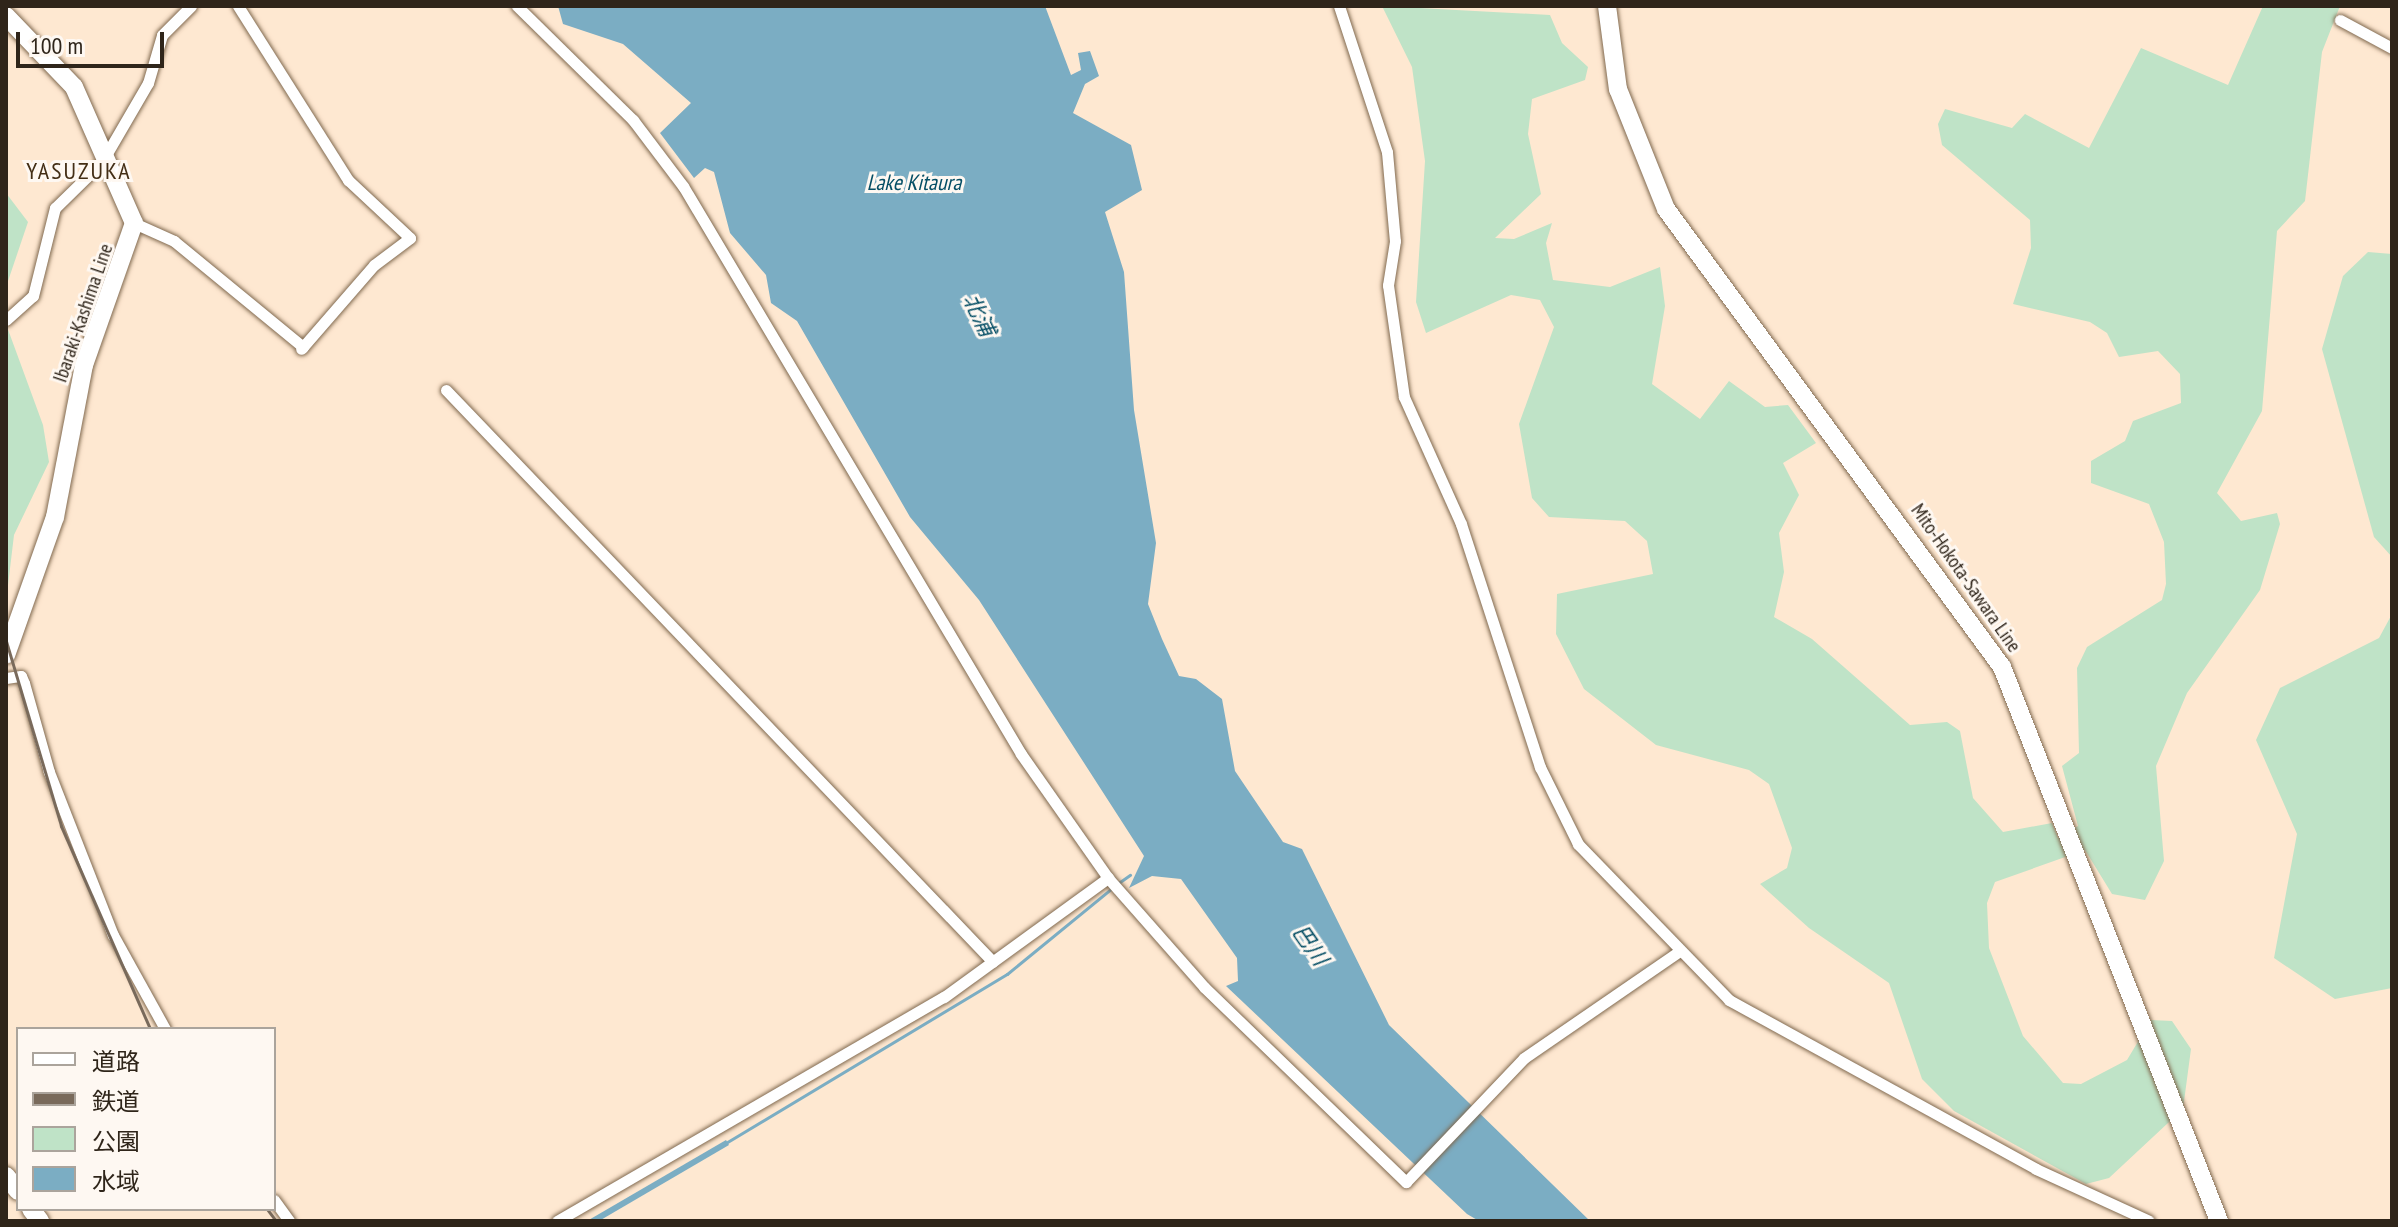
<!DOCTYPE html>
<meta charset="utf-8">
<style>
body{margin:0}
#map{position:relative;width:2398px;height:1227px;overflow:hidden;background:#fee8d1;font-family:"PT Sans Narrow","Noto Sans JP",sans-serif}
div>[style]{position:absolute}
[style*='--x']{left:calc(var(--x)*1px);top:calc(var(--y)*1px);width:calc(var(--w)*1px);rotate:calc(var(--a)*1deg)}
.green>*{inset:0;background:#bfe3c7}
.water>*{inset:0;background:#7badc3}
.stream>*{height:3px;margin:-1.5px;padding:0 1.5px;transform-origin:1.5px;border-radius:1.5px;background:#7badc3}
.roads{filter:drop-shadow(0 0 2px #80694f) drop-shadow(0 0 2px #80694f)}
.street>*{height:11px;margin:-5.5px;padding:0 5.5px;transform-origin:5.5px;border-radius:5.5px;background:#fff}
.primary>*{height:18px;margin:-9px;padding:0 9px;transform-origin:9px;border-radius:9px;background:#fff}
.rail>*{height:3px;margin:-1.5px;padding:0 1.5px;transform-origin:1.5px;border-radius:1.5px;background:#796a5b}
span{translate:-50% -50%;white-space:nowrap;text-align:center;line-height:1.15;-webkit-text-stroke:6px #fef8f2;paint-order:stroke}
.street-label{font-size:20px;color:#2f251a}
.water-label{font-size:22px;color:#054e65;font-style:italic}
.quarter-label{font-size:24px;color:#432e15;letter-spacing:2px}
.frame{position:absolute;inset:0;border:8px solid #2f251a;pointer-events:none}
.legend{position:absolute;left:16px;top:1027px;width:260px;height:184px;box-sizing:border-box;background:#fef8f2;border:2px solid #aba49c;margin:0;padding:10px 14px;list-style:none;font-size:24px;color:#2f251a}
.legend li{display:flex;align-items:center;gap:16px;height:40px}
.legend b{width:40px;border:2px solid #aba49c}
.scale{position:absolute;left:16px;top:32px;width:148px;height:36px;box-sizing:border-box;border:4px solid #2f251a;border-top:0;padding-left:10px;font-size:24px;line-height:28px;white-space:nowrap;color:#2f251a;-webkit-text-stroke:6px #fef8f2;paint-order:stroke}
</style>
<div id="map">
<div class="green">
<i style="clip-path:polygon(1382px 6px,1550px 15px,1562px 43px,1588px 67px,1585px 80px,1532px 99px,1528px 134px,1541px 194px,1495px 238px,1514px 239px,1552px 223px,1546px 243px,1553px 280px,1610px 287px,1660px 267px,1665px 306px,1652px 384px,1700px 419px,1729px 381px,1765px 407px,1788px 405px,1816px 443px,1783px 463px,1799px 495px,1779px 533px,1784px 572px,1774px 617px,1812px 639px,1910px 725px,1947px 722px,1960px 731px,1973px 798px,2003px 832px,2052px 823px,2058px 838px,2078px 826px,2062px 766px,2079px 753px,2077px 668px,2087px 647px,2162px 600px,2166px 584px,2164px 542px,2149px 504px,2091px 483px,2091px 461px,2125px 441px,2133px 421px,2181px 403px,2180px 374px,2158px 351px,2119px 357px,2107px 333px,2090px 322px,2013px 304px,2031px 248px,2030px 220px,1942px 145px,1938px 124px,1945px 109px,2012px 128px,2025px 114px,2089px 148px,2141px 48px,2228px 85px,2263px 6px,2340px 6px,2322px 52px,2305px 201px,2277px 231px,2262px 411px,2217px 493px,2241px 521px,2277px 513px,2280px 524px,2260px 590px,2187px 693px,2156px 766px,2164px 861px,2145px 900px,2112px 894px,2085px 850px,1995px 882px,1987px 903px,1989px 948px,2023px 1036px,2063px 1083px,2081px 1084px,2127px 1060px,2151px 1020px,2172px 1021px,2191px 1049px,2183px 1109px,2109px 1178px,2086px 1184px,1954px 1111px,1922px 1079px,1889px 983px,1809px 928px,1760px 884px,1787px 868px,1792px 848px,1769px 784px,1749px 770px,1656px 745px,1584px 689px,1556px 634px,1557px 594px,1653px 574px,1647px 541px,1625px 521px,1549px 517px,1532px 498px,1519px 424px,1554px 327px,1540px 300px,1511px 295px,1426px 333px,1416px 302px,1425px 161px,1412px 67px)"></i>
<i style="clip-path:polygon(6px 193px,28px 222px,6px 287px)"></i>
<i style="clip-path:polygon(2368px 252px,2392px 254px,2392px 557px,2374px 537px,2322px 349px,2343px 276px)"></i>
<i style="clip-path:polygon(6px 324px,43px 425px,49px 462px,14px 535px,6px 602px)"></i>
<i style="clip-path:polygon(2392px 614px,2392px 988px,2335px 999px,2274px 958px,2297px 834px,2256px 740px,2280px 688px,2379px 638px)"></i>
</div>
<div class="water">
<i style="clip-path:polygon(558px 6px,1045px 6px,1071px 75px,1081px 70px,1078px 53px,1090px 51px,1099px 76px,1085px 84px,1073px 113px,1131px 145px,1142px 190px,1105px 212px,1124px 272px,1134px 410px,1156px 543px,1148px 604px,1162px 639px,1179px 676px,1196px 679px,1222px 699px,1235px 771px,1283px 842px,1302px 849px,1389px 1025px,1590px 1221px,1479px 1221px,1467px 1214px,1226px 986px,1238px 981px,1237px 958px,1181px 879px,1152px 876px,1129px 888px,1144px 856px,979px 600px,910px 517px,797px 321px,771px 303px,766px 275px,730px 233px,714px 172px,705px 168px,694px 178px,660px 133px,691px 103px,623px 44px,563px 24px)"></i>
<i style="clip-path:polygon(726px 1140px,729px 1145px,599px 1221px,587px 1221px)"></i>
</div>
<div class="stream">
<i style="--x:1117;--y:884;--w:16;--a:-35"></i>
<i style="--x:724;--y:1144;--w:330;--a:-31"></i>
<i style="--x:1007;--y:974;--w:134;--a:-39.3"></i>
</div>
<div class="roads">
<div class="street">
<i style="--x:238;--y:6;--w:206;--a:57.7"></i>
<i style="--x:348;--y:180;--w:85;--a:43.1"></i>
<i style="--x:410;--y:238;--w:45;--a:143.1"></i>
<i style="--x:374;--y:265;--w:111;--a:131"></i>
<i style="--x:517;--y:6;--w:163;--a:44.5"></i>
<i style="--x:633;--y:120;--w:83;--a:52.9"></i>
<i style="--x:683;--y:186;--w:661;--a:59.24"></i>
<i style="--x:1021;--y:754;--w:151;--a:54.9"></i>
<i style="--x:1108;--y:878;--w:145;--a:48.6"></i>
<i style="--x:1204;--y:987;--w:281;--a:44"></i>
<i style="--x:1406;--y:1182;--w:171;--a:-46.4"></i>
<i style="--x:1524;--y:1058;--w:186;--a:-34.5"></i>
<i style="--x:1339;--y:6;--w:154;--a:71.8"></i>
<i style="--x:1387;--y:152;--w:89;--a:84.9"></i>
<i style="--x:1395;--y:241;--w:45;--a:99"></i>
<i style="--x:1388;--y:285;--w:113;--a:81.9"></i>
<i style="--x:1404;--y:397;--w:139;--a:65.8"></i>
<i style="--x:1461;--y:524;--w:256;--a:72"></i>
<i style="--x:1540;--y:767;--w:86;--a:63.7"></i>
<i style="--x:1578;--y:844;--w:217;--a:45.9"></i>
<i style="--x:1729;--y:1000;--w:350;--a:28.8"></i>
<i style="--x:2036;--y:1169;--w:124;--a:24.7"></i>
<i style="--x:2340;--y:20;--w:59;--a:28.3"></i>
<i style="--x:134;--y:223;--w:44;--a:24.2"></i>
<i style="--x:174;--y:241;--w:167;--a:39.4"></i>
<i style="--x:6;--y:320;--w:36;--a:-42"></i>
<i style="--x:33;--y:296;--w:91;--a:-76"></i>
<i style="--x:55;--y:208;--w:66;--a:-44.4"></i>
<i style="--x:102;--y:162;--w:91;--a:-59.8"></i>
<i style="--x:148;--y:83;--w:50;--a:-73.7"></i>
<i style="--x:162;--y:35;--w:41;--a:-45"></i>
<i style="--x:446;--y:390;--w:791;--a:46.28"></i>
<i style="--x:6;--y:678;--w:15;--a:-8"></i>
<i style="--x:21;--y:676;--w:8;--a:67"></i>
<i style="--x:24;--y:683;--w:92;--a:74.3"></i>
<i style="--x:49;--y:772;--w:175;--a:68.6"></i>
<i style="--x:113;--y:935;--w:107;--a:61"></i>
<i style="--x:274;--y:1200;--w:26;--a:54"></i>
<i style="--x:557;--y:1221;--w:447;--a:-30.1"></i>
<i style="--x:944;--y:997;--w:203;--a:-36"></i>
</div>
<div class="primary">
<i style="--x:1607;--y:6;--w:84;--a:82.5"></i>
<i style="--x:1618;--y:89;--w:129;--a:68.2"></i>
<i style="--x:1666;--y:209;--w:568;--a:53.74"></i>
<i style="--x:2002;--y:667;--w:595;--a:68.61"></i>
<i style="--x:6;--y:16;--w:98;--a:46.2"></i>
<i style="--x:74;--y:87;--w:149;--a:66.2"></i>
<i style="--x:134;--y:223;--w:151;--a:109.4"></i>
<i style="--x:84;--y:365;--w:155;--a:100.8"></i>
<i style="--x:55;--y:517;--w:146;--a:109.5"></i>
<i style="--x:6;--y:1176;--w:19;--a:51"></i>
<i style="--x:31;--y:1209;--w:15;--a:53"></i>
</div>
</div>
<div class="rail">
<i style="--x:6;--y:641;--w:193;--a:73.4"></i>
<i style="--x:61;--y:826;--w:222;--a:66.3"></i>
<i style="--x:267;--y:1209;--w:15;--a:53"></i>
</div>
<div class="street-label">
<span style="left:83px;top:313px;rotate:-71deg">Ibaraki-Kashima Line</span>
<span style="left:1966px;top:578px;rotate:55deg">Mito-Hokota-Sawara Line</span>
</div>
<div class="water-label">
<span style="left:914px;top:183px">Lake Kitaura</span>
<span style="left:979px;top:315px;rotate:64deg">北浦</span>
<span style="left:1310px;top:945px;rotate:55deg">巴川</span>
</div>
<div class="quarter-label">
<span style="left:79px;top:171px">YASUZUKA</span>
</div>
<div class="frame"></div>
<ul class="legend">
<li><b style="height:10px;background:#fff"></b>道路</li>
<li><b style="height:10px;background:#796a5b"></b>鉄道</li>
<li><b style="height:22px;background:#bfe3c7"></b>公園</li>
<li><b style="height:22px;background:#7badc3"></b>水域</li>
</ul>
<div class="scale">100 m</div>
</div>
